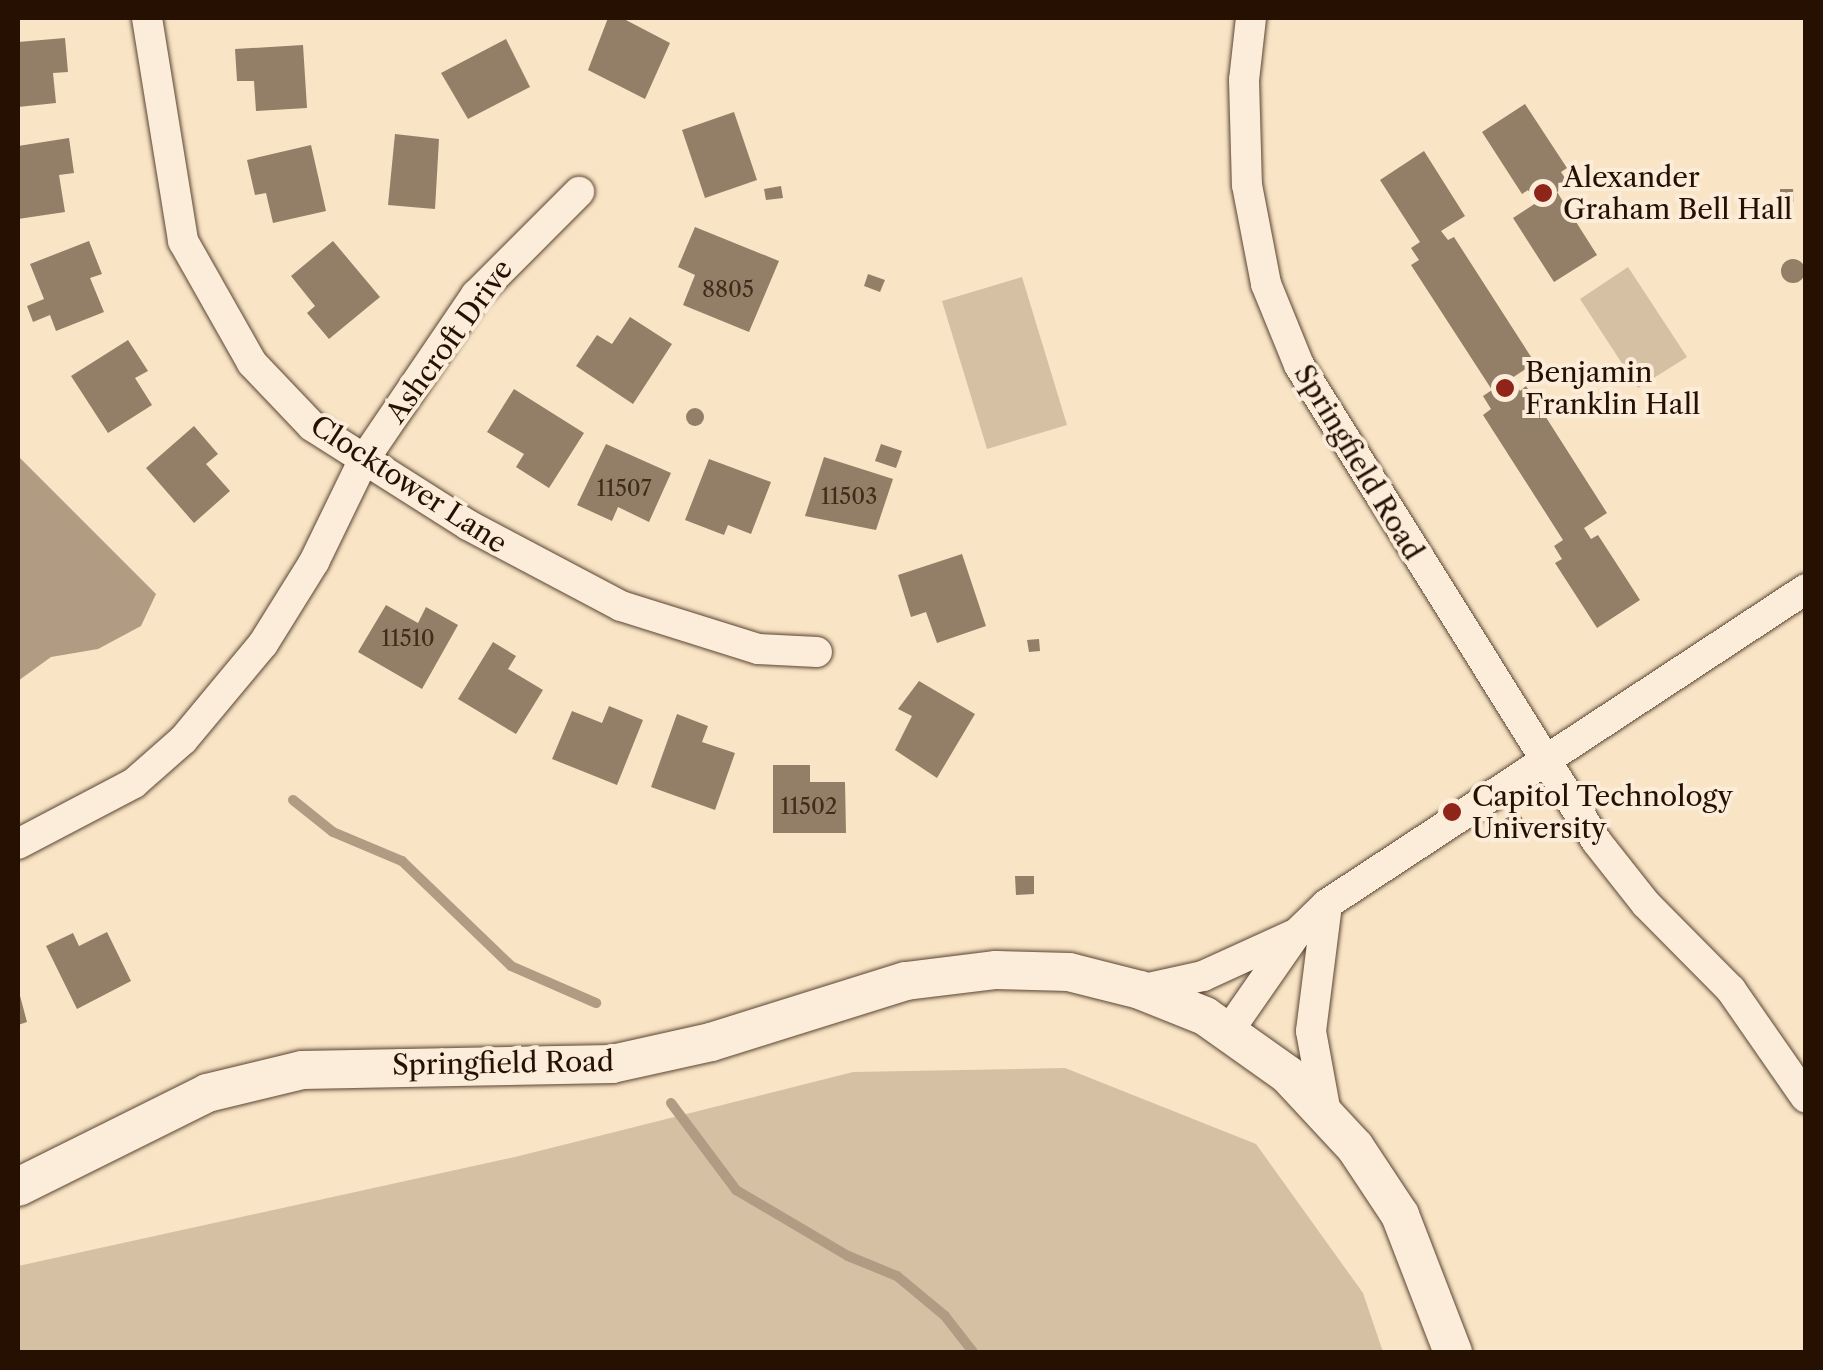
<!DOCTYPE html>
<style>
body{margin:0}
#map{position:relative;width:1823px;height:1370px;overflow:hidden;background:#f9e4c5;font-family:"Libre Caslon Text",serif}
div>[style]{position:absolute}
[style*='--x']{left:calc(var(--x)*1px);top:calc(var(--y)*1px);width:calc(var(--w)*1px);rotate:calc(var(--a)*1deg)}
.green>*{inset:0;background:#d5c0a4}
.water>*{inset:0;background:#b19c83}
.stream>*{height:10px;margin:-5px;padding:0 5px;transform-origin:5px;border-radius:5px;background:#b19c83}
.building>*{inset:0;background:#937e67}
.round{border-radius:50%}
.roads{filter:drop-shadow(0 0 2px #5a4533) drop-shadow(0 0 2px #5a4533)}
.minor>*{height:30px;margin:-15px;padding:0 15px;transform-origin:15px;border-radius:15px;background:#fbedd9}
.tertiary>*{height:38px;margin:-19px;padding:0 19px;transform-origin:19px;border-radius:19px;background:#fbedd9}
.dots>*{width:28px;height:28px;translate:-50% -50%;box-sizing:border-box;border:5px solid #fbedd9;border-radius:50%}
span{translate:-50% -50%;white-space:nowrap;text-align:center;line-height:1.15;-webkit-text-stroke:8px #fbedd9;paint-order:stroke}
.number-label{font-size:22px;color:#402c1b}
.number-label span{-webkit-text-stroke-width:0}
.poi-label{font-size:28px;color:#251002}
.left{translate:0 -50%;text-align:left}
.street-label{font-size:28px;color:#251002}
.frame{position:absolute;inset:0;border:20px solid #251002;pointer-events:none}
</style>
<div id="map">
<div class="green">
<i style="clip-path:polygon(1628px 267px,1687px 357px,1638px 388px,1580px 299px)"></i>
<i style="clip-path:polygon(1022px 277px,1067px 425px,987px 449px,942px 301px)"></i>
<i style="clip-path:polygon(1065px 1068px,1256px 1144px,1363px 1293px,1383px 1352px,18px 1352px,18px 1266px,515px 1157px,853px 1072px)"></i>
</div>
<div class="water">
<i style="clip-path:polygon(18px 456px,156px 594px,141px 626px,98px 649px,51px 657px,18px 681px)"></i>
</div>
<div class="stream">
<i style="--x:293;--y:800;--w:51;--a:38.7"></i>
<i style="--x:333;--y:832;--w:75;--a:22.8"></i>
<i style="--x:402;--y:861;--w:151;--a:43.9"></i>
<i style="--x:511;--y:966;--w:93;--a:23.5"></i>
<i style="--x:671;--y:1103;--w:109;--a:53.2"></i>
<i style="--x:736;--y:1190;--w:130;--a:30.5"></i>
<i style="--x:848;--y:1256;--w:53;--a:22.2"></i>
<i style="--x:897;--y:1276;--w:62;--a:39.8"></i>
<i style="--x:945;--y:1316;--w:46;--a:52.1"></i>
</div>
<div class="building">
<i style="clip-path:polygon(608px 18px,622px 18px,670px 43px,645px 99px,588px 70px)"></i>
<i style="clip-path:polygon(65px 38px,68px 72px,53px 73px,56px 103px,18px 107px,18px 42px)"></i>
<i style="clip-path:polygon(506px 39px,530px 87px,468px 119px,441px 73px)"></i>
<i style="clip-path:polygon(303px 45px,307px 108px,256px 111px,254px 81px,237px 81px,235px 49px)"></i>
<i style="clip-path:polygon(1525px 104px,1567px 168px,1561px 172px,1569px 184px,1557px 192px,1597px 255px,1554px 282px,1513px 218px,1536px 203px,1528px 190px,1522px 194px,1482px 132px)"></i>
<i style="clip-path:polygon(734px 112px,757px 180px,705px 198px,682px 130px)"></i>
<i style="clip-path:polygon(395px 134px,439px 139px,435px 209px,388px 205px)"></i>
<i style="clip-path:polygon(69px 138px,74px 173px,59px 175px,65px 212px,18px 219px,18px 146px)"></i>
<i style="clip-path:polygon(311px 145px,326px 211px,273px 223px,266px 193px,255px 195px,247px 160px)"></i>
<i style="clip-path:polygon(1424px 151px,1465px 216px,1441px 231px,1448px 240px,1454px 237px,1535px 363px,1512px 378px,1520px 391px,1526px 386px,1607px 513px,1584px 528px,1591px 539px,1598px 535px,1640px 600px,1597px 628px,1555px 563px,1562px 559px,1554px 546px,1563px 540px,1483px 415px,1491px 409px,1483px 396px,1492px 390px,1411px 265px,1419px 260px,1411px 248px,1420px 242px,1380px 180px)"></i>
<i style="clip-path:polygon(781px 186px,783px 198px,766px 200px,764px 189px)"></i>
<i style="clip-path:polygon(1780px 189px,1793px 189px,1794px 202px,1780px 202px)"></i>
<i style="clip-path:polygon(695px 227px,779px 261px,749px 332px,683px 305px,695px 275px,678px 267px)"></i>
<i style="clip-path:polygon(89px 241px,102px 274px,90px 278px,104px 312px,56px 331px,50px 315px,33px 322px,27px 306px,44px 299px,30px 264px)"></i>
<i style="clip-path:polygon(333px 241px,380px 297px,329px 339px,307px 313px,315px 306px,291px 276px)"></i>
<i class="round" style="left:1781px;top:259px;width:24px;height:24px"></i>
<i style="clip-path:polygon(868px 274px,885px 280px,880px 292px,864px 286px)"></i>
<i style="clip-path:polygon(630px 317px,672px 344px,633px 404px,576px 366px,597px 335px,612px 344px)"></i>
<i style="clip-path:polygon(128px 340px,148px 371px,135px 378px,152px 405px,108px 433px,71px 376px)"></i>
<i style="clip-path:polygon(514px 389px,584px 433px,549px 488px,516px 467px,524px 454px,487px 432px)"></i>
<i class="round" style="left:686px;top:408px;width:18px;height:18px"></i>
<i style="clip-path:polygon(194px 426px,218px 454px,206px 464px,230px 491px,194px 523px,146px 468px)"></i>
<i style="clip-path:polygon(606px 444px,671px 473px,649px 522px,618px 507px,612px 521px,577px 505px)"></i>
<i style="clip-path:polygon(881px 444px,902px 451px,896px 468px,875px 461px)"></i>
<i style="clip-path:polygon(824px 457px,893px 479px,876px 530px,805px 516px)"></i>
<i style="clip-path:polygon(709px 459px,771px 482px,751px 534px,728px 525px,724px 535px,685px 520px)"></i>
<i style="clip-path:polygon(962px 554px,986px 626px,937px 643px,926px 612px,911px 617px,898px 575px)"></i>
<i style="clip-path:polygon(386px 605px,418px 623px,426px 607px,458px 625px,422px 689px,358px 652px)"></i>
<i style="clip-path:polygon(1039px 639px,1040px 651px,1029px 652px,1027px 640px)"></i>
<i style="clip-path:polygon(493px 642px,516px 656px,508px 669px,543px 690px,516px 734px,458px 699px)"></i>
<i style="clip-path:polygon(919px 681px,975px 714px,937px 778px,895px 750px,912px 716px,898px 709px)"></i>
<i style="clip-path:polygon(609px 706px,643px 720px,617px 785px,552px 759px,572px 711px,602px 723px)"></i>
<i style="clip-path:polygon(677px 714px,708px 726px,702px 742px,735px 753px,715px 810px,651px 787px)"></i>
<i style="clip-path:polygon(773px 765px,810px 765px,810px 782px,845px 782px,846px 833px,773px 833px)"></i>
<i style="clip-path:polygon(1518px 811px,1524px 821px,1509px 830px,1503px 820px)"></i>
<i style="clip-path:polygon(1015px 876px,1034px 876px,1034px 894px,1016px 895px)"></i>
<i style="clip-path:polygon(107px 932px,131px 981px,77px 1009px,46px 946px,73px 933px,79px 946px)"></i>
<i style="clip-path:polygon(19px 992px,27px 1022px,18px 1025px,18px 992px)"></i>
</div>
<div class="roads">
<div class="minor">
<i style="--x:147;--y:18;--w:226;--a:80.8"></i>
<i style="--x:183;--y:241;--w:140;--a:60.5"></i>
<i style="--x:252;--y:363;--w:87;--a:46.4"></i>
<i style="--x:312;--y:426;--w:185;--a:32.4"></i>
<i style="--x:468;--y:525;--w:173;--a:27.9"></i>
<i style="--x:621;--y:606;--w:144;--a:17.4"></i>
<i style="--x:758;--y:649;--w:59;--a:2.9"></i>
<i style="--x:1251;--y:18;--w:62;--a:96.4"></i>
<i style="--x:1244;--y:80;--w:105;--a:88.4"></i>
<i style="--x:1247;--y:185;--w:101;--a:79.1"></i>
<i style="--x:1266;--y:284;--w:87;--a:67.8"></i>
<i style="--x:1299;--y:365;--w:562;--a:58.01"></i>
<i style="--x:1597;--y:842;--w:79;--a:51.7"></i>
<i style="--x:1646;--y:904;--w:121;--a:45.3"></i>
<i style="--x:1731;--y:990;--w:131;--a:55.2"></i>
<i style="--x:18;--y:844;--w:131;--a:-27.7"></i>
<i style="--x:134;--y:783;--w:65;--a:-41.3"></i>
<i style="--x:183;--y:740;--w:125;--a:-50.2"></i>
<i style="--x:263;--y:644;--w:97;--a:-58.1"></i>
<i style="--x:314;--y:562;--w:112;--a:-64.1"></i>
<i style="--x:363;--y:461;--w:201;--a:-55.8"></i>
<i style="--x:476;--y:295;--w:146;--a:-45"></i>
<i style="--x:1140;--y:990;--w:65;--a:-12.5"></i>
<i style="--x:1203;--y:976;--w:99;--a:-24.5"></i>
<i style="--x:1230;--y:1029;--w:116;--a:-55.2"></i>
<i style="--x:1296;--y:934;--w:43;--a:-44.1"></i>
<i style="--x:1327;--y:904;--w:573;--a:-33.33"></i>
<i style="--x:1326;--y:1113;--w:83;--a:-100.4"></i>
<i style="--x:1311;--y:1031;--w:128;--a:-82.8"></i>
</div>
<div class="tertiary">
<i style="--x:18;--y:1187;--w:211;--a:-26.4"></i>
<i style="--x:207;--y:1093;--w:98;--a:-13.6"></i>
<i style="--x:302;--y:1070;--w:310;--a:-1.1"></i>
<i style="--x:612;--y:1064;--w:101;--a:-12.5"></i>
<i style="--x:711;--y:1042;--w:204;--a:-17.4"></i>
<i style="--x:906;--y:981;--w:91;--a:-7"></i>
<i style="--x:996;--y:970;--w:73;--a:1.6"></i>
<i style="--x:1069;--y:972;--w:73;--a:14.2"></i>
<i style="--x:1140;--y:990;--w:70;--a:21.8"></i>
<i style="--x:1205;--y:1016;--w:102;--a:35.4"></i>
<i style="--x:1288;--y:1075;--w:98;--a:47.1"></i>
<i style="--x:1355;--y:1147;--w:82;--a:56.5"></i>
<i style="--x:1400;--y:1215;--w:147;--a:68.9"></i>
</div>
</div>
<div class="dots">
<i style="left:1543px;top:193px;background:#8f2418"></i>
<i style="left:1505px;top:388px;background:#8f2418"></i>
<i style="left:1452px;top:812px;background:#8f2418"></i>
</div>
<div class="number-label">
<span style="left:728px;top:290px">8805</span>
<span style="left:624px;top:489px">11507</span>
<span style="left:849px;top:497px">11503</span>
<span style="left:408px;top:639px">11510</span>
<span style="left:809px;top:807px">11502</span>
</div>
<div class="poi-label">
<span class="left" style="left:1563px;top:193px">Alexander<br>Graham Bell Hall</span>
<span class="left" style="left:1525px;top:388px">Benjamin<br>Franklin Hall</span>
<span class="left" style="left:1472px;top:812px">Capitol Technology<br>University</span>
</div>
<div class="street-label">
<span style="left:449px;top:341px;rotate:-54deg">Ashcroft Drive</span>
<span style="left:1359px;top:462px;rotate:59deg">Springfield Road</span>
<span style="left:409px;top:484px;rotate:33deg">Clocktower Lane</span>
<span style="left:503px;top:1063px;rotate:-1deg">Springfield Road</span>
</div>
<div class="frame"></div>
</div>
